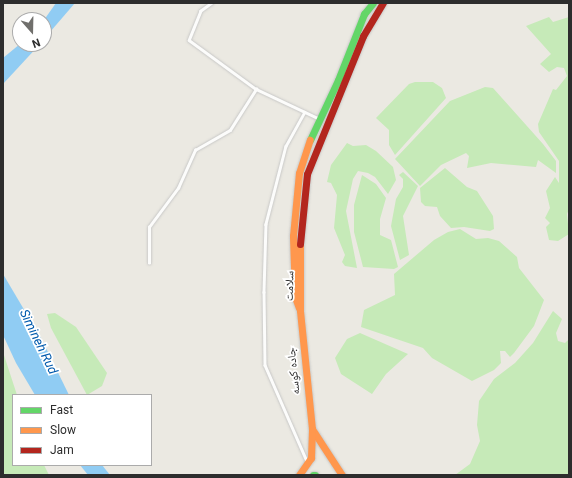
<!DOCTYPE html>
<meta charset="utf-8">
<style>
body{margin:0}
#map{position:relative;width:572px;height:478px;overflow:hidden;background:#ebe9e2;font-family:Roboto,"Noto Naskh Arabic",sans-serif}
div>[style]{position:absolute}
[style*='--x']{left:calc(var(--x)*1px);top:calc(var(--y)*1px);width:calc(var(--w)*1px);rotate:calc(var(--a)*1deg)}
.green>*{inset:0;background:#c6eab8}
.water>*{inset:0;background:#90ccf3}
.roads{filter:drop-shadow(0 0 1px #c8c8c7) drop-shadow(0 0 1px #c8c8c7)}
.lane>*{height:2.5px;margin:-1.25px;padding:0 1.25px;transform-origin:1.25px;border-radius:1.25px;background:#fcfcfb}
.fast>*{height:7px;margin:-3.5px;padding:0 3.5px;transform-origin:3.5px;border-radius:3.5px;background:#63d668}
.slow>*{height:7px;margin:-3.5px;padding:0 3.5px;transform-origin:3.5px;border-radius:3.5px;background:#ff974d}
.jam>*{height:7px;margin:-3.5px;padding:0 3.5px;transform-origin:3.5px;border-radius:3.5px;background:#b3261e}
span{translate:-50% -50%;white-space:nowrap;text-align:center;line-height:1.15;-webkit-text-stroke:3.5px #fff;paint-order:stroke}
.street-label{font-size:12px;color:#2d2d2d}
.water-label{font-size:13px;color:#015aad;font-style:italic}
.frame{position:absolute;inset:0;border:4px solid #2d2d2d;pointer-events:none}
.legend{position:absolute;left:12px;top:394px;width:140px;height:72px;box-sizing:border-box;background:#fff;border:1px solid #ababab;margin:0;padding:5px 7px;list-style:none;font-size:12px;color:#2d2d2d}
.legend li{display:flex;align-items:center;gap:8px;height:20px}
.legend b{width:20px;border:1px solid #ababab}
.north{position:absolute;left:12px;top:12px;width:40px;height:40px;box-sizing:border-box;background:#fff;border:1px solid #ababab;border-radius:50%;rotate:160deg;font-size:11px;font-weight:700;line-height:16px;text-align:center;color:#2d2d2d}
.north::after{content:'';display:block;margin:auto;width:14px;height:18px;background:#706f6c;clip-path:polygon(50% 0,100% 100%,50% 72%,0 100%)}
</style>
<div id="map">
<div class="green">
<i style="clip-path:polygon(549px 17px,553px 22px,569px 17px,569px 209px,567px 214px,569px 234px,558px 241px,549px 240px,546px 227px,550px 223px,545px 218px,550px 208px,546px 191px,555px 177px,559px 183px,559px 161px,539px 132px,538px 124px,553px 89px,556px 90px,567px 76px,564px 68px,557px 67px,549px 72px,540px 64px,551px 54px,526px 26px)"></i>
<i style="clip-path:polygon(415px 82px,433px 82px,442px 88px,446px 98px,395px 155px,389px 145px,389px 130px,376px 118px,409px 84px)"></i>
<i style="clip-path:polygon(485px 87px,493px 88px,543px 144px,556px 161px,556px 173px,538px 160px,536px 167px,491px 163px,467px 168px,469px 156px,466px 153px,441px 165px,420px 186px,395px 159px,450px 101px)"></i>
<i style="clip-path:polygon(347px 143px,353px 146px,366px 145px,376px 151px,393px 167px,396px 180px,388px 194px,375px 177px,368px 173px,358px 171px,353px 179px,346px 211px,357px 268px,345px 266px,342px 262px,345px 255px,334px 228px,337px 195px,331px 183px,327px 182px,331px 165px)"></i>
<i style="clip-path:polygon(445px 168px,467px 187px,477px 191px,493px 216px,494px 229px,490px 231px,464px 227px,451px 228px,440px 216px,437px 207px,425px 206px,421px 202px,420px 188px)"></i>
<i style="clip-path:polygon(403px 172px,418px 186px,403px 216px,409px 255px,400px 260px,391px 226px,396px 199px,403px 187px,403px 179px,399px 175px)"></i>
<i style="clip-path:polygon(362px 175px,376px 184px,386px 198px,380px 219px,380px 235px,391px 240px,398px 267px,394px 269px,363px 267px,354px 232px,354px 205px)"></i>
<i style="clip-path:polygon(460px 229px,476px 239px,488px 238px,499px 241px,517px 257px,519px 268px,544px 300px,534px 326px,514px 353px,510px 357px,505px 351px,500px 351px,501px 363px,494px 370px,472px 381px,432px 358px,423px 348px,361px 327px,364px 310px,395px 295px,394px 274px,434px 240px,448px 232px)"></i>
<i style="clip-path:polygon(553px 311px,562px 319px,556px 333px,558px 341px,565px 343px,569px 339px,569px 475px,455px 475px,470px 464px,480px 441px,477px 425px,479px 401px,494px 379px,515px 363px,533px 343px)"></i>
<i style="clip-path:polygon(55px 313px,76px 327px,107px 373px,102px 386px,87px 395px,51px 328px,47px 314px)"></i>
<i style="clip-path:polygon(360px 333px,408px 354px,386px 374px,372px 394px,341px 374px,335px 358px,347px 339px)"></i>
<i style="clip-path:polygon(3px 352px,17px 395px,13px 395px,13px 465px,44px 465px,49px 475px,3px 475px)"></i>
</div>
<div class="water">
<i style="clip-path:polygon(56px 3px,75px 3px,44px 39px,44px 20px)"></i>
<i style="clip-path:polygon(20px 44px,40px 44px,3px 84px,3px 58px)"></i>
<i style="clip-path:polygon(3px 274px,42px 340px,69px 395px,35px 395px,16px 363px,3px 335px)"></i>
<i style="clip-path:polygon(80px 465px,102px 465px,110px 475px,88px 475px)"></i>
</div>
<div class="roads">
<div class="lane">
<i style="--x:212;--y:3;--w:14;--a:144"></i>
<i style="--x:201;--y:11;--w:31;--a:112"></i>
<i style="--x:189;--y:40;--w:83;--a:36.2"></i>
<i style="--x:256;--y:89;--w:68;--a:25.1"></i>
<i style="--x:305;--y:112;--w:39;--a:119"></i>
<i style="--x:286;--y:146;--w:81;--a:104.4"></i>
<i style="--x:266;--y:224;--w:68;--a:91.7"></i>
<i style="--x:264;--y:292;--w:73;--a:89.2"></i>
<i style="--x:265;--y:365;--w:105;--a:66.4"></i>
<i style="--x:149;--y:263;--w:36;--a:-90"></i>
<i style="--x:149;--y:227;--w:49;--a:-53.4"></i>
<i style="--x:178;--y:188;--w:42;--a:-65.9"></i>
<i style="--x:195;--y:150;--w:40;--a:-29.7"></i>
<i style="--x:230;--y:130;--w:49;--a:-57.6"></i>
</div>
<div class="fast">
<i style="--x:310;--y:140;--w:66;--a:-65"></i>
<i style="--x:338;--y:80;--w:71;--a:-68.5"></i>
<i style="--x:364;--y:14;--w:14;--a:-51"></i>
<i style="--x:313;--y:475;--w:2;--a:0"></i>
</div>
<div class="slow">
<i style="--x:299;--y:308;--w:12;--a:-110"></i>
<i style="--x:295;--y:297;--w:61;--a:-91.9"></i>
<i style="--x:293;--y:236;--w:63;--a:-84.6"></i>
<i style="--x:299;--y:173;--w:35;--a:-72"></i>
<i style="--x:312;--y:429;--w:55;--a:56.9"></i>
<i style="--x:299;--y:475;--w:21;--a:-55"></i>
<i style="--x:311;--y:458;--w:29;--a:-88"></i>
<i style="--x:312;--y:429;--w:120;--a:-95.8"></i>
<i style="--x:300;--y:310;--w:66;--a:-90"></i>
</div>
<div class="jam">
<i style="--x:300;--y:244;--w:70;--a:-84.3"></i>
<i style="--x:307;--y:174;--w:149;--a:-67.9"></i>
<i style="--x:363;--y:36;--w:39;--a:-59"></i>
</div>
</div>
<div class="street-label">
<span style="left:290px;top:286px;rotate:-89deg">سلامت</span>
<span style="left:294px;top:371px;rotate:-96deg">جاده کوسه</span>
</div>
<div class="water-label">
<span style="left:38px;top:342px;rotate:64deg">Simineh Rud</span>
</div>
<div class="frame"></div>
<ul class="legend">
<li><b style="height:5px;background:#63d668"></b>Fast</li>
<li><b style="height:5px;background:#ff974d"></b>Slow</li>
<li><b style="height:5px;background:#b3261e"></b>Jam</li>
</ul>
<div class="north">N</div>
</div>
